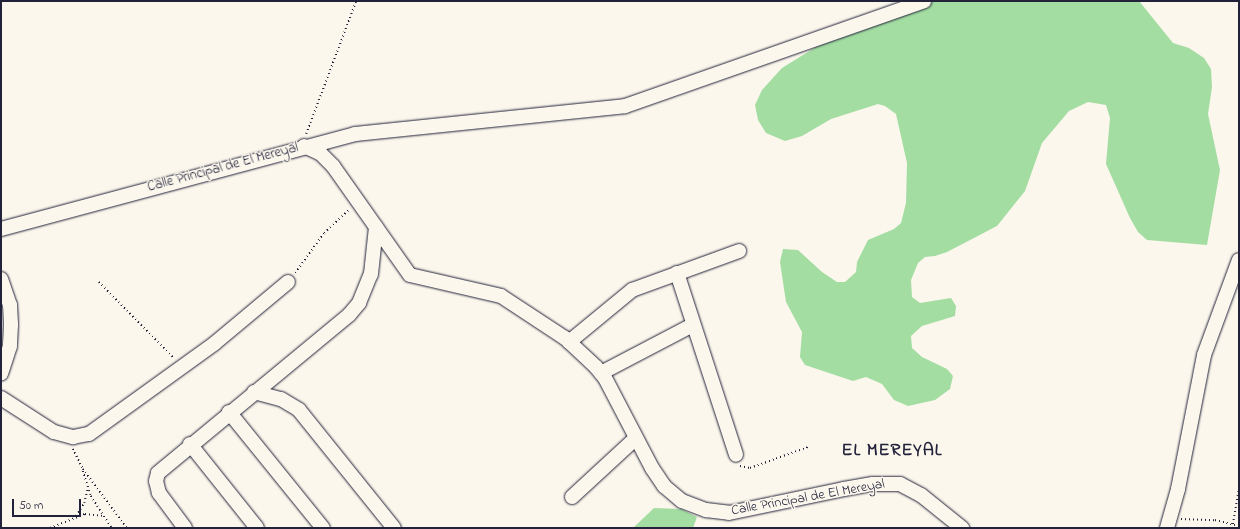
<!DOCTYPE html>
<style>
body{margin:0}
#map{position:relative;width:1240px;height:529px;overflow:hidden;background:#fbf7ec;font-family:"Indie Flower",sans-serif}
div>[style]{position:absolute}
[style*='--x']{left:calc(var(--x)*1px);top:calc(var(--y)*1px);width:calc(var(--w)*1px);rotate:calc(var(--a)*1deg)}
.green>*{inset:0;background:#a3dda2}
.path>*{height:1.5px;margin-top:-0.75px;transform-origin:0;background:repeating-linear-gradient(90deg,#22223b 0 1px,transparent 0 4px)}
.roads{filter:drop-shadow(0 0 1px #22223b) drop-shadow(0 0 1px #22223b)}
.minor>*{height:14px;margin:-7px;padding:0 7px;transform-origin:7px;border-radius:7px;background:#fbf7ec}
span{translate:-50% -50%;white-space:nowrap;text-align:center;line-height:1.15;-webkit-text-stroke:3px #fbf7ec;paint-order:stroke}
.street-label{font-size:14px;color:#22223b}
.district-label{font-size:18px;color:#22223b;font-weight:700;letter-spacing:1px}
.frame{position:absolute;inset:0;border:2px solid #22223b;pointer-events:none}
.scale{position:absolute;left:12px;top:499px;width:69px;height:18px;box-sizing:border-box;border:2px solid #22223b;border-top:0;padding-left:5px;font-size:12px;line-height:14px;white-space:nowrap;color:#22223b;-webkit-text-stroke:3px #fbf7ec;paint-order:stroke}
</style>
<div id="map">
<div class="green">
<i style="clip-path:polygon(924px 1px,1139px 1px,1173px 43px,1189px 48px,1204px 58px,1211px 69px,1212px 87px,1208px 114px,1220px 170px,1207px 245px,1147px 240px,1138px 232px,1130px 218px,1106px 164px,1110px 118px,1106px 105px,1088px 102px,1069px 111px,1042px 143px,1025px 191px,997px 226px,947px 252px,935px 256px,925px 257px,918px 263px,911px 280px,912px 297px,920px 303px,951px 298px,956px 306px,955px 316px,922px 326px,911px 336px,912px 348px,922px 357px,947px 369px,953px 376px,950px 389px,935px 400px,908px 406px,894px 400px,882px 384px,866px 377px,853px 381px,805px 365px,800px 357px,802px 332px,786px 302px,780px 262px,783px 249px,798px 250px,822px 272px,837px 282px,845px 282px,856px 272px,857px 262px,868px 240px,894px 229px,901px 223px,906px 203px,907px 163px,896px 114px,885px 106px,878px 104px,831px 119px,802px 136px,785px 141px,766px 133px,758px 120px,755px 105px,762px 90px,782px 68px,848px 27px)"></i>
<i style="clip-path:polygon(654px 508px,681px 509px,697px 517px,693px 528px,633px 528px)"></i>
</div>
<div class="path">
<i style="--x:306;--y:134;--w:142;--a:-69.4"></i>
<i style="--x:295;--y:273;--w:49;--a:-54.1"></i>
<i style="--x:324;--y:233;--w:35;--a:-43"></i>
<i style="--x:99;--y:282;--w:107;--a:45.4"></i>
<i style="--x:73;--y:449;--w:22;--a:63"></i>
<i style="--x:83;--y:469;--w:74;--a:53.3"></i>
<i style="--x:740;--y:466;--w:10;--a:11"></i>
<i style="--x:750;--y:468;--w:62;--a:-19.9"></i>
<i style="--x:83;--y:471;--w:26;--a:72"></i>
<i style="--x:91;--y:496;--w:38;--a:57"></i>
<i style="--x:76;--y:516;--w:15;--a:-58"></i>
<i style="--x:84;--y:503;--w:16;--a:-76"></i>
<i style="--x:1181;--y:519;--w:34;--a:2"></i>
<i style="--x:1215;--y:520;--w:25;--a:14"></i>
<i style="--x:50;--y:528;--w:38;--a:-22"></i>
<i style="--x:85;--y:514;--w:18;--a:6"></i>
<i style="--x:1232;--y:528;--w:42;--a:-80.3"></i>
</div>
<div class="roads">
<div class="minor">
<i style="--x:304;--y:146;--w:19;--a:25"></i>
<i style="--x:321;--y:154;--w:17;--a:45"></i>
<i style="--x:333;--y:166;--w:133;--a:54.8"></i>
<i style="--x:410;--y:275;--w:93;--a:13"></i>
<i style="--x:501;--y:296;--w:77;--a:33.3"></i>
<i style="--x:565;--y:338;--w:42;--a:43.1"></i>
<i style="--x:596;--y:367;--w:14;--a:51"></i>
<i style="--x:605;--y:378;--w:102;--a:62.4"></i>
<i style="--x:652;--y:468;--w:22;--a:56"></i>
<i style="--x:664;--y:486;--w:23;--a:40"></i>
<i style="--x:682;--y:501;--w:26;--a:21"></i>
<i style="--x:706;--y:510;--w:23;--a:7"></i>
<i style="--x:729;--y:513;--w:117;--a:-11.8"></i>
<i style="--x:844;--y:489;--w:29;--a:-10"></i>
<i style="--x:873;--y:484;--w:27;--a:0"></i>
<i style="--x:900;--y:484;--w:24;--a:28"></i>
<i style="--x:921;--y:495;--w:53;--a:38.8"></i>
<i style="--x:1;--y:229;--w:367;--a:-15"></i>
<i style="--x:355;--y:134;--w:271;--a:-5.9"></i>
<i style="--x:625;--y:106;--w:317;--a:-19.3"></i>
<i style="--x:677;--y:273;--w:191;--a:72"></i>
<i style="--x:1;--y:279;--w:28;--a:71"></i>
<i style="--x:10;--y:305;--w:20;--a:87"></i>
<i style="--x:11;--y:325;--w:21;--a:93"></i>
<i style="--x:10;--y:346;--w:29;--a:108"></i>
<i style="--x:569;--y:342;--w:82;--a:-39.5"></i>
<i style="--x:632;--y:290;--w:114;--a:-20"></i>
<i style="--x:601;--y:373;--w:104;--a:-27.6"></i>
<i style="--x:254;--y:392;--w:28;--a:15"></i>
<i style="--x:281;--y:399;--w:21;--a:31"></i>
<i style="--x:299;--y:410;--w:151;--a:51.2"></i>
<i style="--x:1;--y:398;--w:63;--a:32.7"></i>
<i style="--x:54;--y:432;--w:20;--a:15"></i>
<i style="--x:73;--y:437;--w:16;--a:-11"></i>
<i style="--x:89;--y:434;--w:155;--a:-35.8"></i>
<i style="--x:215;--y:343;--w:95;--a:-39.9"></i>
<i style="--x:229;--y:412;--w:149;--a:51"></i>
<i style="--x:190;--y:444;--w:107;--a:51.4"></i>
<i style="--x:572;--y:497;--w:87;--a:-42.7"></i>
<i style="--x:185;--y:528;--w:44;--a:-126.6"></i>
<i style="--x:159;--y:493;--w:12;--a:-104"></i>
<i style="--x:156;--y:481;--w:8;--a:-76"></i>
<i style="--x:158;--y:473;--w:248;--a:-39.6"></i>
<i style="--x:349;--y:315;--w:16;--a:-50"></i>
<i style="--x:359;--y:303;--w:31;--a:-68"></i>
<i style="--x:371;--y:274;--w:47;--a:-83.9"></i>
<i style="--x:1167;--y:528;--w:41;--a:-74.2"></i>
<i style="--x:1178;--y:489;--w:136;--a:-79"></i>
<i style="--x:1204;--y:355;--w:101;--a:-69.8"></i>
</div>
</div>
<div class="street-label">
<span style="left:223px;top:168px;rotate:-15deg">Calle Principal de El Mereyal</span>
<span style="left:808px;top:498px;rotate:-10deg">Calle Principal de El Mereyal</span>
</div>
<div class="district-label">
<span style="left:892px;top:451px">EL MEREYAL</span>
</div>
<div class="frame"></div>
<div class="scale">50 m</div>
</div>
